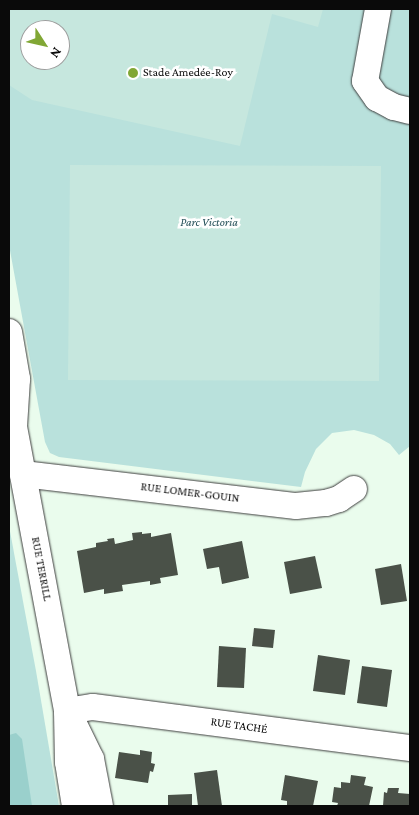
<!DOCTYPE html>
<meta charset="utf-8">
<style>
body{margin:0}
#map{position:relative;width:419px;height:815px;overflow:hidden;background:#eafced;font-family:"Crimson Pro",serif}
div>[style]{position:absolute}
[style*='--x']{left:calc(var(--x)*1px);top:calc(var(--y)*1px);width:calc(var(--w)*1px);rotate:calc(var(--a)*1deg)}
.green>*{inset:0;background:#b9e1dc}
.forest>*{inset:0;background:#9ad0cc}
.pitch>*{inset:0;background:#c6e7de}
.building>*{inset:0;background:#4a5148}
.roads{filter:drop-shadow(0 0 1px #3d3d3d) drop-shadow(0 0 1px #3d3d3d)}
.minor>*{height:26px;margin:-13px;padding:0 13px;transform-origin:13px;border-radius:13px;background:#fff}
.dots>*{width:14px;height:14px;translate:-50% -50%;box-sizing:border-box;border:2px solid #fff;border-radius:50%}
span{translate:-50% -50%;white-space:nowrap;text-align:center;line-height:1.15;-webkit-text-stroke:5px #fff;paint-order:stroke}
.poi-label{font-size:12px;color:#0a0a0a}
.left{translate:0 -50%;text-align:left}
.park-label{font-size:12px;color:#244f58;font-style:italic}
.street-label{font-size:12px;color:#0a0a0a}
.frame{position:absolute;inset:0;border:10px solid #0a0a0a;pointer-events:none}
.north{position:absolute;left:20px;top:20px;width:50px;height:50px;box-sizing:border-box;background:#fff;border:1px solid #9d9d9d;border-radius:50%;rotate:125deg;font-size:14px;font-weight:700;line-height:20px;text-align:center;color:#0a0a0a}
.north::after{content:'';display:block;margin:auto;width:18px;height:22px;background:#81a735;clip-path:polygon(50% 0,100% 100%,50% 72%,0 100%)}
</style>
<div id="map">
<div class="green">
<i style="clip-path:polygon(evenodd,9px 9px,410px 9px,410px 446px,399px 455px,390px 444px,374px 435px,354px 430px,332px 433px,316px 449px,305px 472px,301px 487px,59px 457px,50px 453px,45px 442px,9px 245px,9px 9px,30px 30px,60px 30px,60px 60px,30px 60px,30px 30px)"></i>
<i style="clip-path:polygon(9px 526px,36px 671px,59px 806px,9px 806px)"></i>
</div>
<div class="forest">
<i style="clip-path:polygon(16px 733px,22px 739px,32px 806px,9px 806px,9px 735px)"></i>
</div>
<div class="pitch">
<i style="clip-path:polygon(evenodd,9px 9px,323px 9px,318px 27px,272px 14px,240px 146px,32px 100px,9px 85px,9px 9px,30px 30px,60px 30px,60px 60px,30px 60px,30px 30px)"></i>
<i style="clip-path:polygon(70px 165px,381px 166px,379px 381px,68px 380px)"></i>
</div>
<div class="building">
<i style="clip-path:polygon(142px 532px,142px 534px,151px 533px,151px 537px,171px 533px,178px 575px,160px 578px,161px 583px,150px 585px,150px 581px,122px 585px,123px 591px,104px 594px,104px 589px,84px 593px,77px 551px,96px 547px,96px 543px,108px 541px,107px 539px,114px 538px,115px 544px,133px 540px,132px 533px)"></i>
<i style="clip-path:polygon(242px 541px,249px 578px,222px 584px,219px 567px,207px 569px,203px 549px)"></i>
<i style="clip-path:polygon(315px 556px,322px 588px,290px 594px,284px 562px)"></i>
<i style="clip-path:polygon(401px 564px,407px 601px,381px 605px,375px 569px)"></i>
<i style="clip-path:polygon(254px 628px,275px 630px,273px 648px,252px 646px)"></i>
<i style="clip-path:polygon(219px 646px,246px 648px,244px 688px,217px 687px)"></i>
<i style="clip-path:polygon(318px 655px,350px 660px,345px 695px,313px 691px)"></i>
<i style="clip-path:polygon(362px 666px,392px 670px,387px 707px,357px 703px)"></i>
<i style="clip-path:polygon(140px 750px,152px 752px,151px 763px,155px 764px,153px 772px,150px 771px,148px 783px,115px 778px,119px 752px,140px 755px)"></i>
<i style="clip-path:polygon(217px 770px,222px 806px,198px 806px,194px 773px)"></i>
<i style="clip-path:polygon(285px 775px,318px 781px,313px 806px,287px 806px,287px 801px,281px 800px)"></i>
<i style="clip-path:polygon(351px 775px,366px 777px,364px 785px,373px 787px,369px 806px,337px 806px,338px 803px,332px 802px,334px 787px,341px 788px,341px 782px,350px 783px)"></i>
<i style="clip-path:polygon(388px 788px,399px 788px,398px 793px,410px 794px,410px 806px,383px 806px,384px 792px,387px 793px)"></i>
<i style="clip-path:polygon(192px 794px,192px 806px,168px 806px,168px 795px)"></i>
</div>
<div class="roads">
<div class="minor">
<i style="--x:378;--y:9;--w:73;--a:100.2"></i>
<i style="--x:365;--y:81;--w:21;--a:55"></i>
<i style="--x:377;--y:98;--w:19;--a:28"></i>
<i style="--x:394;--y:107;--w:16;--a:14"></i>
<i style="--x:9;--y:332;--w:48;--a:80.3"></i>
<i style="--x:17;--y:379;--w:48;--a:93.6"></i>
<i style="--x:9;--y:414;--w:14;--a:69"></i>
<i style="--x:14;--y:427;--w:289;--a:79.4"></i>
<i style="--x:67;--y:711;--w:51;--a:88.9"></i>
<i style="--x:68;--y:762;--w:45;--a:81"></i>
<i style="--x:23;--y:474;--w:275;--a:6.7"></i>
<i style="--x:296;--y:506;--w:30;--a:-6"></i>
<i style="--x:326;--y:503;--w:14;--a:-17"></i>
<i style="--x:339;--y:499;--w:18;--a:-34"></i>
<i style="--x:67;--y:711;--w:26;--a:-9"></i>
<i style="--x:93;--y:707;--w:320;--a:7.4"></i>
<i style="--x:70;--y:716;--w:48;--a:64"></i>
<i style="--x:91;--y:759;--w:48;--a:79.2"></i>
</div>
</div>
<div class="dots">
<i style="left:133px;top:73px;background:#81a735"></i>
</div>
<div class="poi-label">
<span class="left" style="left:143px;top:73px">Stade Amedée-Roy</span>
</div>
<div class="park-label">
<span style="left:209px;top:223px">Parc Victoria</span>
</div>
<div class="street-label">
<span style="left:190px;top:493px;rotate:7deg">RUE LOMER-GOUIN</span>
<span style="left:41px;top:569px;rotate:79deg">RUE TERRILL</span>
<span style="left:239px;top:726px;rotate:8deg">RUE TACHÉ</span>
</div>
<div class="frame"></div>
<div class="north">N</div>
</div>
